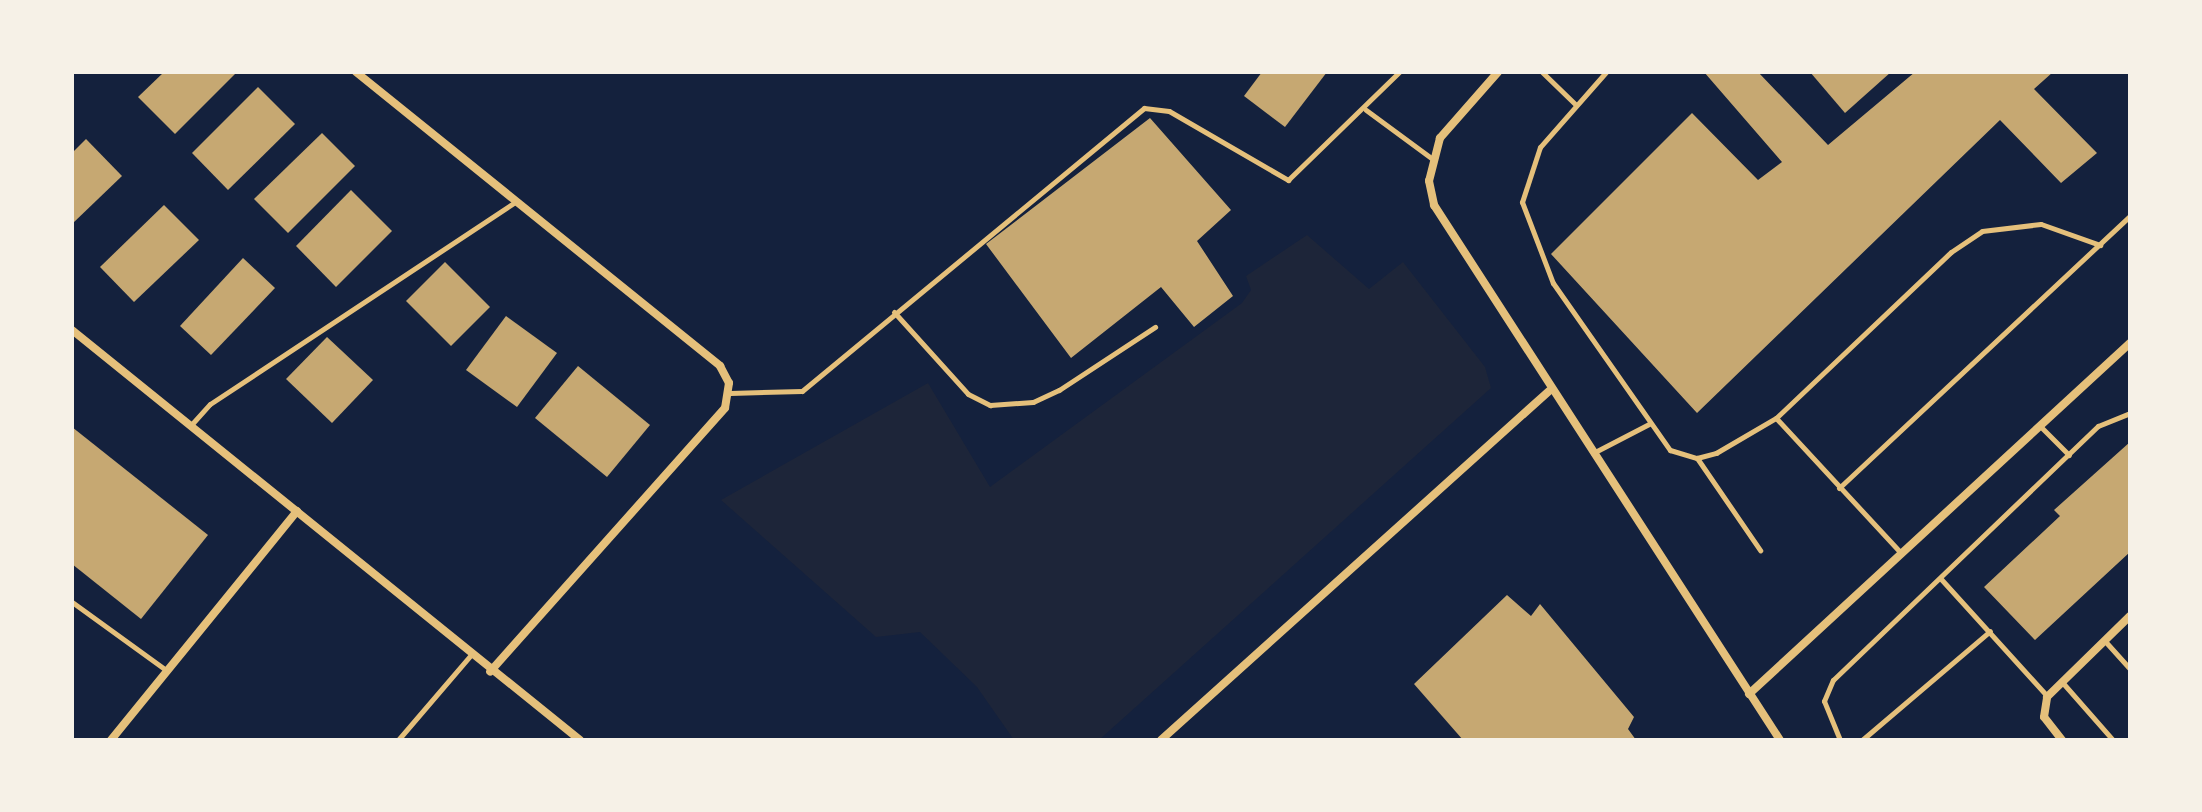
<!DOCTYPE html>
<style>
body{margin:0}
#map{position:relative;width:2202px;height:812px;overflow:hidden;background:#14213d;font-family:Georgia,serif}
div>[style]{position:absolute}
[style*='--x']{left:calc(var(--x)*1px);top:calc(var(--y)*1px);width:calc(var(--w)*1px);rotate:calc(var(--a)*1deg)}
.green>*{inset:0;background:#1d2539}
.building>*{inset:0;background:#c6a872}
.service>*{height:5px;margin:-2.5px;padding:0 2.5px;transform-origin:2.5px;border-radius:2.5px;background:#e5c07b}
.minor>*{height:8px;margin:-4px;padding:0 4px;transform-origin:4px;border-radius:4px;background:#e5c07b}
span{translate:-50% -50%;white-space:nowrap;text-align:center;line-height:1.15;-webkit-text-stroke:7px #f6f1e7;paint-order:stroke}
.frame{position:absolute;inset:0;border:74px solid #f6f1e7;pointer-events:none}
</style>
<div id="map">
<div class="green">
<i style="clip-path:polygon(1307px 235px,1369px 289px,1403px 262px,1485px 367px,1491px 388px,1099px 740px,1014px 740px,977px 687px,920px 632px,876px 637px,721px 500px,928px 383px,990px 487px,1242px 303px,1251px 290px,1246px 276px)"></i>
</div>
<div class="building">
<i style="clip-path:polygon(164px 72px,237px 72px,175px 134px,138px 97px)"></i>
<i style="clip-path:polygon(1262px 72px,1327px 72px,1285px 127px,1244px 96px)"></i>
<i style="clip-path:polygon(1704px 72px,1758px 72px,1828px 145px,1915px 72px,2053px 72px,2034px 89px,2097px 153px,2061px 183px,2000px 120px,1697px 413px,1551px 254px,1692px 113px,1758px 180px,1782px 162px)"></i>
<i style="clip-path:polygon(1810px 72px,1891px 72px,1845px 113px)"></i>
<i style="clip-path:polygon(258px 87px,295px 124px,228px 190px,192px 153px)"></i>
<i style="clip-path:polygon(1150px 118px,1231px 210px,1197px 241px,1233px 296px,1194px 327px,1161px 287px,1071px 358px,986px 244px)"></i>
<i style="clip-path:polygon(322px 133px,355px 166px,288px 233px,254px 199px)"></i>
<i style="clip-path:polygon(86px 139px,122px 176px,72px 224px,72px 153px)"></i>
<i style="clip-path:polygon(351px 190px,392px 231px,336px 287px,296px 246px)"></i>
<i style="clip-path:polygon(164px 205px,199px 240px,134px 302px,100px 267px)"></i>
<i style="clip-path:polygon(243px 258px,275px 288px,211px 355px,180px 326px)"></i>
<i style="clip-path:polygon(445px 262px,490px 307px,451px 346px,406px 301px)"></i>
<i style="clip-path:polygon(506px 316px,557px 353px,517px 407px,466px 370px)"></i>
<i style="clip-path:polygon(327px 337px,373px 380px,332px 423px,286px 379px)"></i>
<i style="clip-path:polygon(578px 366px,650px 425px,607px 477px,535px 418px)"></i>
<i style="clip-path:polygon(72px 427px,208px 535px,141px 619px,72px 564px)"></i>
<i style="clip-path:polygon(2130px 442px,2130px 552px,2035px 640px,1984px 587px,2060px 516px,2054px 510px)"></i>
<i style="clip-path:polygon(1507px 595px,1531px 616px,1540px 604px,1634px 717px,1628px 729px,1636px 740px,1463px 740px,1414px 684px)"></i>
</div>
<div class="service">
<i style="--x:1542;--y:72;--w:46;--a:44.1"></i>
<i style="--x:1606;--y:72;--w:100;--a:131.3"></i>
<i style="--x:1540;--y:147;--w:58;--a:108.1"></i>
<i style="--x:1522;--y:202;--w:87;--a:69.1"></i>
<i style="--x:1553;--y:283;--w:204;--a:55"></i>
<i style="--x:1670;--y:450;--w:28;--a:17"></i>
<i style="--x:1697;--y:458;--w:20;--a:-15"></i>
<i style="--x:1716;--y:453;--w:69;--a:-30.3"></i>
<i style="--x:1776;--y:418;--w:241;--a:-43.5"></i>
<i style="--x:1951;--y:252;--w:37;--a:-34"></i>
<i style="--x:1982;--y:231;--w:59;--a:-6.8"></i>
<i style="--x:2041;--y:224;--w:63;--a:19.6"></i>
<i style="--x:1366;--y:110;--w:81;--a:36.4"></i>
<i style="--x:894;--y:312;--w:110;--a:47.9"></i>
<i style="--x:968;--y:394;--w:25;--a:27"></i>
<i style="--x:990;--y:405;--w:43;--a:-4"></i>
<i style="--x:1033;--y:402;--w:29;--a:-25"></i>
<i style="--x:1059;--y:390;--w:115;--a:-33.3"></i>
<i style="--x:730;--y:393;--w:72;--a:-1.6"></i>
<i style="--x:802;--y:391;--w:444;--a:-39.6"></i>
<i style="--x:1144;--y:108;--w:25;--a:7"></i>
<i style="--x:1169;--y:111;--w:138;--a:30.1"></i>
<i style="--x:1288;--y:180;--w:155;--a:-44.2"></i>
<i style="--x:1776;--y:418;--w:184;--a:47.2"></i>
<i style="--x:191;--y:425;--w:28;--a:-48"></i>
<i style="--x:210;--y:404;--w:366;--a:-33.5"></i>
<i style="--x:2040;--y:426;--w:41;--a:45"></i>
<i style="--x:1593;--y:453;--w:63;--a:-27.4"></i>
<i style="--x:1697;--y:458;--w:112;--a:55.6"></i>
<i style="--x:1839;--y:488;--w:398;--a:-43.1"></i>
<i style="--x:1941;--y:579;--w:158;--a:47.8"></i>
<i style="--x:72;--y:602;--w:116;--a:35.9"></i>
<i style="--x:2104;--y:640;--w:39;--a:48"></i>
<i style="--x:2062;--y:682;--w:77;--a:48.7"></i>
<i style="--x:398;--y:740;--w:111;--a:-49.4"></i>
<i style="--x:1840;--y:740;--w:42;--a:-112.3"></i>
<i style="--x:1824;--y:701;--w:23;--a:-67"></i>
<i style="--x:1833;--y:680;--w:367;--a:-43.8"></i>
<i style="--x:2098;--y:426;--w:35;--a:-22"></i>
<i style="--x:1862;--y:740;--w:168;--a:-40.4"></i>
</div>
<div class="minor">
<i style="--x:356;--y:72;--w:468;--a:38.9"></i>
<i style="--x:720;--y:366;--w:19;--a:62"></i>
<i style="--x:729;--y:383;--w:25;--a:99"></i>
<i style="--x:725;--y:408;--w:353;--a:131.7"></i>
<i style="--x:1498;--y:72;--w:88;--a:131.3"></i>
<i style="--x:1440;--y:138;--w:44;--a:104.3"></i>
<i style="--x:1429;--y:181;--w:25;--a:78"></i>
<i style="--x:1434;--y:205;--w:637;--a:57.11"></i>
<i style="--x:72;--y:330;--w:653;--a:38.91"></i>
<i style="--x:1749;--y:694;--w:518;--a:-42.65"></i>
<i style="--x:111;--y:740;--w:295;--a:-50.9"></i>
<i style="--x:1161;--y:740;--w:522;--a:-41.97"></i>
<i style="--x:2062;--y:740;--w:29;--a:-128"></i>
<i style="--x:2044;--y:717;--w:20;--a:-81"></i>
<i style="--x:2047;--y:697;--w:116;--a:-44.3"></i>
</div>
<div class="frame"></div>
</div>
